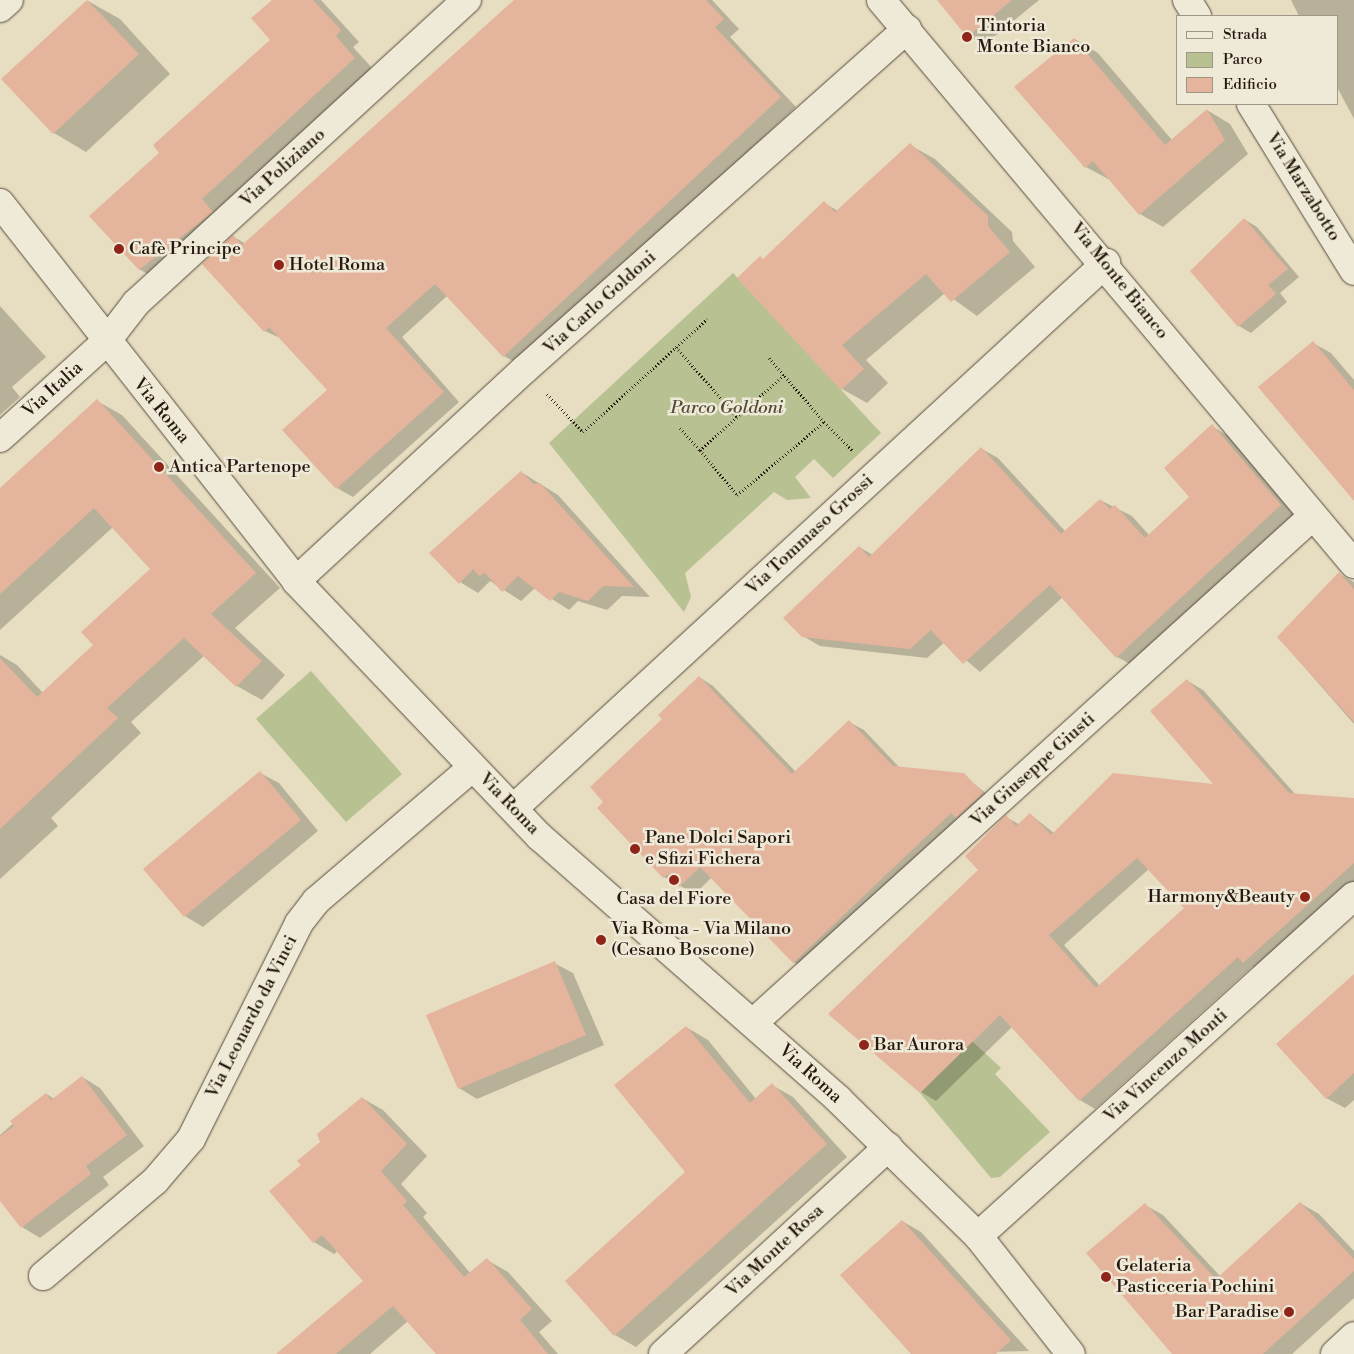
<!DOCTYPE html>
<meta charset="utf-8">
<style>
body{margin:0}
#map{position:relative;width:1354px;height:1354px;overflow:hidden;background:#e7dec1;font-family:"Libre Bodoni",serif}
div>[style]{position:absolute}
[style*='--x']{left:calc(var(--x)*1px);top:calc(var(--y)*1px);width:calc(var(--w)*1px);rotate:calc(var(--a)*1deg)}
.green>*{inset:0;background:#b7c192}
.shadow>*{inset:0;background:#0003}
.building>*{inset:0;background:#e4b49c}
.path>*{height:3px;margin-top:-1.5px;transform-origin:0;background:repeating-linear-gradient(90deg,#271911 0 1px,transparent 0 3.5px)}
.roads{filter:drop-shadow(0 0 1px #574a3d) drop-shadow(0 0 1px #574a3d)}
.minor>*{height:28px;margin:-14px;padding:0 14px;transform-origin:14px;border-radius:14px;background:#efead7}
.dots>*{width:14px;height:14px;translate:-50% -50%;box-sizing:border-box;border:2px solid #efead7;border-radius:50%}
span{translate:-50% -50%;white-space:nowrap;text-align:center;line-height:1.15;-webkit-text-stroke:5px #efead7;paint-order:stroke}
.poi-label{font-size:18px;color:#271911}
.left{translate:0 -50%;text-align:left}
.right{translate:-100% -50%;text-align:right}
.street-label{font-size:18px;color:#271911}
.park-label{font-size:18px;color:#524b38;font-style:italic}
.legend{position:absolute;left:1176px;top:15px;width:162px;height:90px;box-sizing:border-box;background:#efead7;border:1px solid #9f9688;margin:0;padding:6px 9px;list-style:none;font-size:15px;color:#271911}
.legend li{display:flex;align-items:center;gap:10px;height:25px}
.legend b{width:25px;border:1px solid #9f9688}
</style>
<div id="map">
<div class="green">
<i style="clip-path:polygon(733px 273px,881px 433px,833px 478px,814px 459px,795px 477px,811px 498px,787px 500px,774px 492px,685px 573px,691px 597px,684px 612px,549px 443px)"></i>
<i style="clip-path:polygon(311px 671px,402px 774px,346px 822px,256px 719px)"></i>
<i style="clip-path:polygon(972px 1041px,1001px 1068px,995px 1074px,1050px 1132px,1000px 1177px,991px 1178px,920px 1093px)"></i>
</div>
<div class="shadow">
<i style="clip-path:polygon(273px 0,321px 0,359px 42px,353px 47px,373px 69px,158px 280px,139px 269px,161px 153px,272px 40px)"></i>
<i style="clip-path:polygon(515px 0,712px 0,739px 29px,730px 37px,796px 107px,520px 365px,504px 356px,447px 296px,402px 337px,459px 402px,353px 497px,337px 488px,329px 390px,282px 339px,265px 331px,234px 237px,246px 244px)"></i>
<i style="clip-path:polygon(938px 0,1039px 0,984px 45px,968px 36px)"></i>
<i style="clip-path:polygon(1291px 0,1354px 0,1354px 119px,1338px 89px,1338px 16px,1299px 16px)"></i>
<i style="clip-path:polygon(88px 1px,120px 19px,170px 74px,86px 152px,54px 133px,3px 79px)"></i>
<i style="clip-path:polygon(1075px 39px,1098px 53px,1172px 140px,1207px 110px,1230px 124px,1248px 154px,1163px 227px,1140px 214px,1110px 180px,1086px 167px)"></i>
<i style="clip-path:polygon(910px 145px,935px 159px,1012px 232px,1013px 241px,1035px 267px,977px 316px,945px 293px,866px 360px,888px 383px,867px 403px,842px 389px,764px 260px,824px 203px,838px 211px)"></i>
<i style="clip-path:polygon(1244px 219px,1257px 227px,1299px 277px,1280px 293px,1287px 302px,1251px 333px,1239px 326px)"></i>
<i style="clip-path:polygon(0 306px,46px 357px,12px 387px,20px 397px,0 415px)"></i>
<i style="clip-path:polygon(1313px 343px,1331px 353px,1354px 380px,1354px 499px)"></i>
<i style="clip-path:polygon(97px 401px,122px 415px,280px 588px,235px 628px,285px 675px,262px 700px,237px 686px,205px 655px,131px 722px,141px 733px,51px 818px,58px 826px,0 879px,0 655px,17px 665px,43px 693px,94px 645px,152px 569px,113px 527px,0 630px,0 490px)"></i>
<i style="clip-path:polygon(1212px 426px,1228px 436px,1297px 514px,1134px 666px,1117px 657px,1063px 597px,980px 672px,945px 642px,927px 658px,820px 646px,803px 636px,859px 547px,873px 555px,982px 449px,998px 458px,1066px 532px,1100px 500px,1132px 516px,1149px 535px,1191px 497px)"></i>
<i style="clip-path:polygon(521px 472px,558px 495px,650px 597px,622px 596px,607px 610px,578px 601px,569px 610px,535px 588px,521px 601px,490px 581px,478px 593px,460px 582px)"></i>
<i style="clip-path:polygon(1339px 574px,1354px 582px,1354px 724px,1278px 637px)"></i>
<i style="clip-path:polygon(699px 677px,713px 686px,796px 772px,849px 722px,864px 730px,900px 768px,963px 775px,997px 802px,808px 970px,793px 962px,712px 877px,695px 894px,664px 877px,664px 719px)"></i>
<i style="clip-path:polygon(evenodd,1188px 681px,1203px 690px,1296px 795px,1354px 799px,1354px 886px,1260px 971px,1252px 967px,1095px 1109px,1080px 1100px,1012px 1027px,936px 1101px,921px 1092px,980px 870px,1006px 817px,1020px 825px,1031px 815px,1054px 833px,1216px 785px,1188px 681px,1149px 869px,1185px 908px,1100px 986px,1064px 945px,1149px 869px)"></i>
<i style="clip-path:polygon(260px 773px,279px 783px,318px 831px,203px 927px,185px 916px)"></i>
<i style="clip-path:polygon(554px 963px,573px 973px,604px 1045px,477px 1099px,459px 1088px)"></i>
<i style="clip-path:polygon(1354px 975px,1354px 1100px,1345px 1108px,1326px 1098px)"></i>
<i style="clip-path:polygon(686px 1027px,708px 1040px,756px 1099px,772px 1085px,793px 1097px,847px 1157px,636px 1347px,615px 1335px,687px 1172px)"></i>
<i style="clip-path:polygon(82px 1077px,100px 1088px,144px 1146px,103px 1177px,109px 1185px,40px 1238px,22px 1227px,0 1199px,0 1135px,47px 1094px,54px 1099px)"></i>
<i style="clip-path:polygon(362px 1098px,383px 1110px,427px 1156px,401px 1184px,427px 1213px,423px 1217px,471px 1274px,487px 1260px,508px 1272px,552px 1321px,539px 1332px,558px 1354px,438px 1354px,408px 1321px,370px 1354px,320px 1354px,365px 1281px,338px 1251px,334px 1254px,314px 1242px,271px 1192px,303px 1165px)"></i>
<i style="clip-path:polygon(1300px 1203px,1319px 1214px,1354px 1251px,1354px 1298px,1292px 1354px,1173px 1354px,1145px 1205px,1163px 1215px,1221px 1277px)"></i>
<i style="clip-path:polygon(902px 1221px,921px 1232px,1029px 1351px,913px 1354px)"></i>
</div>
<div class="building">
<i style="clip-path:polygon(87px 0,139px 54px,53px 134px,1px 79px)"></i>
<i style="clip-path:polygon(272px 0,313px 0,341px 30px,336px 36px,355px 58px,202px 199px,213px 212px,139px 270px,89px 216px,159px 153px,153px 145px,270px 40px,251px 18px)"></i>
<i style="clip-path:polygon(514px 0,706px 0,724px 19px,715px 27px,781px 97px,503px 357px,435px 284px,386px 328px,444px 392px,336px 489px,282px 430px,327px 390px,269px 327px,264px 332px,202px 264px,233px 235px,242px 245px)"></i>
<i style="clip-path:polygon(937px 0,1012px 0,967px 37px)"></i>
<i style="clip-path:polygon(1074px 38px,1165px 145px,1207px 109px,1225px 140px,1139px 215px,1093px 161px,1085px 168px,1014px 87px)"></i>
<i style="clip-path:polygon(910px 143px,988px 216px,988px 226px,1010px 252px,951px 302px,926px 274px,842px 345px,864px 369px,841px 390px,737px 278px,760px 256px,763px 259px,824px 201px,835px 212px)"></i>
<i style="clip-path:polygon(1244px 218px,1288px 269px,1268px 285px,1276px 294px,1238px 327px,1190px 271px)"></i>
<i style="clip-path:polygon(1313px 341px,1354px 390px,1354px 501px,1258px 387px)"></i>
<i style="clip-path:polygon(97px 399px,256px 573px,211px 614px,262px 661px,236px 687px,184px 638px,107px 708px,118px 718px,0 829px,0 658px,37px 697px,93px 645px,81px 632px,150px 569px,94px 508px,0 594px,0 488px)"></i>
<i style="clip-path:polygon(1212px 424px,1281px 505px,1116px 658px,1050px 585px,963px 664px,931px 630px,910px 649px,802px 637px,783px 618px,859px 546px,869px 557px,981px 447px,1061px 534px,1100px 499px,1110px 509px,1115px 505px,1145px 538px,1189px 497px,1164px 468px)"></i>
<i style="clip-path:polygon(521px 471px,533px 484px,540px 483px,634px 587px,603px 586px,588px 601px,559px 592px,550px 601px,518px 576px,502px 592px,485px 573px,479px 576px,473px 569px,459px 584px,429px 553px)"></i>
<i style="clip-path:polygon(1339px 572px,1354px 589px,1354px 722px,1277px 637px)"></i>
<i style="clip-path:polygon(699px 676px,792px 774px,849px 720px,893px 766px,964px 773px,983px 793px,956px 818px,951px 813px,793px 963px,700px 867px,679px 887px,668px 874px,663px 878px,597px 808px,603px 802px,590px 787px,662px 719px,658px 715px)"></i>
<i style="clip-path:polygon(evenodd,1187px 679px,1289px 793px,1354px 798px,1354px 863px,1243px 963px,1238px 957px,1079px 1101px,1000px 1015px,920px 1093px,828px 1014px,978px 870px,965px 856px,1006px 815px,1016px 826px,1030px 813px,1051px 835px,1113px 773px,1213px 784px,1150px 711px,1187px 679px,1137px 858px,1184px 908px,1096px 988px,1049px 935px,1137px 858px)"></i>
<i style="clip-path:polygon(260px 771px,301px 820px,184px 917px,143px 869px)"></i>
<i style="clip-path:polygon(555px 961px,586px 1035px,458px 1089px,426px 1015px)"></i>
<i style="clip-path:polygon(1354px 974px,1354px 1073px,1326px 1099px,1276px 1044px)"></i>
<i style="clip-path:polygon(686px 1026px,750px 1103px,772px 1083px,827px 1144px,614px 1336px,565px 1281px,685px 1172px,614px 1085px)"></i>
<i style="clip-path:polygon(82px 1076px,127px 1135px,86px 1166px,91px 1174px,21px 1228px,0 1201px,0 1136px,14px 1126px,10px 1121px,46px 1093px,51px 1100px)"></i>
<i style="clip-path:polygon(362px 1097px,407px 1144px,381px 1171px,407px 1201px,403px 1205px,464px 1277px,487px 1258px,532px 1309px,520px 1320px,548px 1354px,436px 1354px,393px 1306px,336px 1354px,276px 1354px,363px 1281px,322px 1235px,313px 1243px,269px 1191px,301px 1165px,297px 1161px,320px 1142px,317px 1134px)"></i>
<i style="clip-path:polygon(1300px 1202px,1354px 1259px,1354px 1271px,1263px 1354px,1172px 1354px,1086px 1253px,1145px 1203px,1216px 1279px)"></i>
<i style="clip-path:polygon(902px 1220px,1011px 1340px,996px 1354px,911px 1354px,840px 1275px)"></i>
</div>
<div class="path">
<i style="--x:676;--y:347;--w:93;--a:48.9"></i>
<i style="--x:737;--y:417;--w:50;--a:138.3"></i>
<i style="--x:700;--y:450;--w:58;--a:50.6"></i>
<i style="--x:737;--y:495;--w:114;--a:-40"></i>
<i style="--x:824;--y:422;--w:62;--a:-130.4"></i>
<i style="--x:784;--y:375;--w:63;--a:138.2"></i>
<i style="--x:769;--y:358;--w:23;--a:49"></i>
<i style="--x:547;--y:394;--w:52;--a:46.5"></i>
<i style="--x:583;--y:432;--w:168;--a:-42.3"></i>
<i style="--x:824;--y:422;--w:40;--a:45"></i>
<i style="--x:680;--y:428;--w:30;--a:48"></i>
</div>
<div class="roads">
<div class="minor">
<i style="--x:881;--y:0;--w:736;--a:50.02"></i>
<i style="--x:1187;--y:0;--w:19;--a:58"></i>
<i style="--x:0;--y:8;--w:12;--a:-42"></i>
<i style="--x:1251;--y:104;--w:196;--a:58.3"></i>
<i style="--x:0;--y:203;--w:480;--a:51.9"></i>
<i style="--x:296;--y:581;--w:354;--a:46.4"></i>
<i style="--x:540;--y:837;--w:397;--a:41.3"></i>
<i style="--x:838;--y:1099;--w:196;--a:44.4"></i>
<i style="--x:978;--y:1236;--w:150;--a:51.8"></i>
<i style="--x:0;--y:438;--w:143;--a:-42.2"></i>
<i style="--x:106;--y:342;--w:49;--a:-52.4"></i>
<i style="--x:136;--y:303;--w:449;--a:-42.5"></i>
<i style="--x:296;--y:581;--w:311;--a:-42.8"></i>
<i style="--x:524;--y:370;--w:513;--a:-41.68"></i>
<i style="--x:514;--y:808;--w:805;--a:-42.63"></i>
<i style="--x:753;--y:1023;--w:755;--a:-42.16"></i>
<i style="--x:978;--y:1236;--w:507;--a:-42.12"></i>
<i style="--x:43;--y:1276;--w:147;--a:-40.3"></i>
<i style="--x:155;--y:1181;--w:55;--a:-49.4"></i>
<i style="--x:191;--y:1139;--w:241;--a:-63.4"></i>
<i style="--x:299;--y:923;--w:28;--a:-52"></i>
<i style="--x:316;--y:901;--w:206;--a:-40.5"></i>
<i style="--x:663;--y:1354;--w:306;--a:-42.6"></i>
<i style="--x:1335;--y:1354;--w:26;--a:-43"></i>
</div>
</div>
<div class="dots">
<i style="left:967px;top:37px;background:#8f2418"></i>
<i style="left:119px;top:249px;background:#8f2418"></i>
<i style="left:279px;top:265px;background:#8f2418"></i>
<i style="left:159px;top:467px;background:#8f2418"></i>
<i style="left:635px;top:849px;background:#8f2418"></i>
<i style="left:674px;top:880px;background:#8f2418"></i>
<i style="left:1305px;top:897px;background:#8f2418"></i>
<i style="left:601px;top:940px;background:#8f2418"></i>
<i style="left:864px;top:1045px;background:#8f2418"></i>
<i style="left:1106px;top:1277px;background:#8f2418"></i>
<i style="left:1289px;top:1312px;background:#8f2418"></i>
</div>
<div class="poi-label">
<span class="left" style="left:977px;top:37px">Tintoria<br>Monte Bianco</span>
<span class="left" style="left:129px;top:249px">Cafè Principe</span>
<span class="left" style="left:289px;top:265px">Hotel Roma</span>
<span class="left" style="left:169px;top:467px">Antica Partenope</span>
<span class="left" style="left:645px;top:849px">Pane Dolci Sapori<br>e Sfizi Fichera</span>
<span class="right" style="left:1295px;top:897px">Harmony&amp;Beauty</span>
<span style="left:674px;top:899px">Casa del Fiore</span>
<span class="left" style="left:611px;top:940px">Via Roma - Via Milano<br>(Cesano Boscone)</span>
<span class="left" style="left:874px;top:1045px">Bar Aurora</span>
<span class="left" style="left:1116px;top:1277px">Gelateria<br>Pasticceria Pochini</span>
<span class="right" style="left:1279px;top:1312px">Bar Paradise</span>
</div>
<div class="street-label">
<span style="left:283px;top:168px;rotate:-42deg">Via Poliziano</span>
<span style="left:1303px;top:187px;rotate:58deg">Via Marzabotto</span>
<span style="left:1119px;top:281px;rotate:51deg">Via Monte Bianco</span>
<span style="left:600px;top:303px;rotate:-42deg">Via Carlo Goldoni</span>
<span style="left:53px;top:390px;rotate:-42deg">Via Italia</span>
<span style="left:161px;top:411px;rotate:51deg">Via Roma</span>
<span style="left:810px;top:535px;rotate:-43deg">Via Tommaso Grossi</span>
<span style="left:1033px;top:770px;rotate:-42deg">Via Giuseppe Giusti</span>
<span style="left:509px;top:804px;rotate:46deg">Via Roma</span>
<span style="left:252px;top:1017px;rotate:-63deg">Via Leonardo da Vinci</span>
<span style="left:1166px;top:1066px;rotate:-42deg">Via Vincenzo Monti</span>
<span style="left:810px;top:1074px;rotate:42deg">Via Roma</span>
<span style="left:775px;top:1251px;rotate:-43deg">Via Monte Rosa</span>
</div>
<div class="park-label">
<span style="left:727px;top:408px">Parco Goldoni</span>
</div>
<ul class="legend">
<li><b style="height:6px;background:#efead7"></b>Strada</li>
<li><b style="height:14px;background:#b7c192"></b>Parco</li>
<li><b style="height:14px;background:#e4b49c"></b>Edificio</li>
</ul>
</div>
